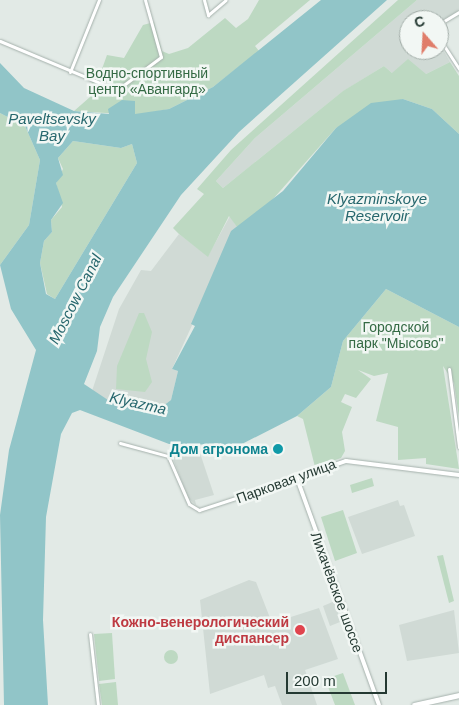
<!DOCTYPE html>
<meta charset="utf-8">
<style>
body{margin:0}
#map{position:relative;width:459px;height:705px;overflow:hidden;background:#e2eae6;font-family:Arial,sans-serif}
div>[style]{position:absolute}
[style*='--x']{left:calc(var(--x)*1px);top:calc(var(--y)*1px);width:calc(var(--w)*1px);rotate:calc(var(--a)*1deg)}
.built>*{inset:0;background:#d0dad5}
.green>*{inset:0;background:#bdd9c2}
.round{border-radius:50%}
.water>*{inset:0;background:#91c5c8}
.roads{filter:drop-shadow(0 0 1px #a5b1ac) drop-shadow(0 0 1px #a5b1ac)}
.minor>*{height:3px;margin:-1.5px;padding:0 1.5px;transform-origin:1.5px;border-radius:1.5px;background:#fff}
.tertiary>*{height:4px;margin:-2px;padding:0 2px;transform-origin:2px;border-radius:2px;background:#fff}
.secondary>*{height:4.5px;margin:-2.25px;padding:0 2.25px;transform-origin:2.25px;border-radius:2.25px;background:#fff}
.dots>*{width:14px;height:14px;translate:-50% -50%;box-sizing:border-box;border:2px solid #f2f7f4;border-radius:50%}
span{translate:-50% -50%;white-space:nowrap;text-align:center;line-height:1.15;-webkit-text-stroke:5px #f2f7f4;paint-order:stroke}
.park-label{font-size:14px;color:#346a44}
.culture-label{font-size:14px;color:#0d838f;font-weight:700}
.right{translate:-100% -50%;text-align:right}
.street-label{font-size:14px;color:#243932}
.health-label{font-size:14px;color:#be3a42;font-weight:700}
.water-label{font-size:15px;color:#26676d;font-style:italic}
.north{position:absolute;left:399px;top:10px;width:50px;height:50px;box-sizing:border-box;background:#f2f7f4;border:1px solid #a0aba6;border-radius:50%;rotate:341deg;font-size:14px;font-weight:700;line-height:20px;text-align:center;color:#243932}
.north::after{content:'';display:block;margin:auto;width:18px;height:22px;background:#e07d6a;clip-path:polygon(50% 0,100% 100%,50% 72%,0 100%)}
.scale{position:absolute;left:286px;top:672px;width:101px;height:22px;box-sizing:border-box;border:2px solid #243932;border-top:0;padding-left:6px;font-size:15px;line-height:18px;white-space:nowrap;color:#243932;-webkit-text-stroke:4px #f2f7f4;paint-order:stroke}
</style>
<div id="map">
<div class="built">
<i style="clip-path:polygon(417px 0,459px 0,459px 11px,439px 22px,409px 20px,409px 50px,439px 50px,439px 43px,450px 62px,426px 74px,392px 73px,384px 66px,342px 92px,223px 188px,216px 181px,255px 138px)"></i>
<i style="clip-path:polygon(230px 216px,237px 227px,172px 369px,178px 371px,171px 400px,159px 409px,125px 401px,122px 395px,111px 402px,92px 391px,119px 309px,141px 270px,151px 271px,179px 234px,208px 256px)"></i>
<i style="clip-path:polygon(199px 450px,214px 495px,195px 500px,196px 505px,188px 498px,172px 456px)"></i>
<i style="clip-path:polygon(398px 500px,400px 506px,404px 505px,415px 536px,362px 554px,348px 517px)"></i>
<i style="clip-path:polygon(249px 580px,256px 582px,272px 623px,319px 608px,338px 659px,305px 670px,317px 705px,282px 705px,275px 686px,268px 688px,264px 675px,210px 694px,200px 600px)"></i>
<i style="clip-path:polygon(335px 601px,340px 622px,330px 626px,323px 606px)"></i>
<i style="clip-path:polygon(454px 610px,459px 653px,407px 661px,399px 625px)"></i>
</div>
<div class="green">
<i style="clip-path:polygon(259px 0,310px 0,255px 46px,259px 51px,213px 87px,169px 109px,138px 115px,74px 111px,90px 97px,92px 80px,98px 80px,107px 55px,124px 58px,143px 25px,154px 22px,162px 51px,169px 54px,188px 48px,225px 18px,236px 28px,248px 19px)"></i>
<i style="clip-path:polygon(398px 0,417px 0,255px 138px,216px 181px,223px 188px,343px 91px,384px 66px,392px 73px,408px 59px,426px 74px,450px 62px,459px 76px,459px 134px,432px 109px,403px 99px,336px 128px,265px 208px,237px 227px,229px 216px,208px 257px,179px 234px,173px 228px,204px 194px,197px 189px,231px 150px)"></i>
<i style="clip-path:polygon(0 113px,25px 126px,40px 160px,29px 225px,0 265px)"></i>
<i style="clip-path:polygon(73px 141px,121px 148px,132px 144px,137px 163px,55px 299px,47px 294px,40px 263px,44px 241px,52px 232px,51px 220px,62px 207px,56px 183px,63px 169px,58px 158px)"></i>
<i style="clip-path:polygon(386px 289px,459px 327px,459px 417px,454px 383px,443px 366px,459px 469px,426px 464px,426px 458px,398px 460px,398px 427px,376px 421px,388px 373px,374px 376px,358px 370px,371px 379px,356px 398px,345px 394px,341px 402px,352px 407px,342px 432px,345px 451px,341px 458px,315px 467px,303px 419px,297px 416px,331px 387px,343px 341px)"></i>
<i style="clip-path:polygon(139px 313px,144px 313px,152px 332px,146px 359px,152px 382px,145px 392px,116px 389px,117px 366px)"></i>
<i style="clip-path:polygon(372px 478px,374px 486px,352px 493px,350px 485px)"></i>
<i style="clip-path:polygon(343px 510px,357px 553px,335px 561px,321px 517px)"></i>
<i style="clip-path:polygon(443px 555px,454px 601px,449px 603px,437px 556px)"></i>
<i style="clip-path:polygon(112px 633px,115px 679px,99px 681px,94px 634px)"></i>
<i class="round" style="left:164px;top:650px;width:14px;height:14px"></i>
<i style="clip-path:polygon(343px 673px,355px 705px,335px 705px,325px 679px)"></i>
<i style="clip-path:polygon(116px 682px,118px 705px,102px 705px,99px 684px)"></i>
</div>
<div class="water">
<i style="clip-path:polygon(evenodd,321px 0,387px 0,239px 132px,181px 195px,113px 297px,100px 327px,97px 351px,84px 384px,111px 402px,122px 395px,125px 401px,159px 409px,171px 400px,178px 371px,172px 369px,195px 326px,191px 324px,231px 231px,283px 191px,336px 128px,371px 103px,403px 99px,432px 109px,459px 134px,459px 327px,386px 289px,343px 341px,331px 387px,297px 416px,240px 445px,169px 444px,80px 410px,72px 413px,61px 434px,46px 517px,43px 620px,48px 705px,4px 705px,0 515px,9px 450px,36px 350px,11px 309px,0 265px,29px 225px,40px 160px,25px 126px,0 113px,0 63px,24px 88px,74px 111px,109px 114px,108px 109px,122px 100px,135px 101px,135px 114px,169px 109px,213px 87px,321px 0,73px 141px,121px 148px,132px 144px,137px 163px,55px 299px,46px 294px,40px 263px,44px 241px,52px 232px,51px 220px,63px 203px,56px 183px,63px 175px,58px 158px,73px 141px)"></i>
</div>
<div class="roads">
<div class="minor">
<i style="--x:204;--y:0;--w:16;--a:75"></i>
<i style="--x:208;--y:15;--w:23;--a:-40"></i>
<i style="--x:439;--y:24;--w:23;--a:-31"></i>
<i style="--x:439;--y:38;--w:37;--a:57"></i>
<i style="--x:0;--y:41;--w:127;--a:22.7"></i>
<i style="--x:117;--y:90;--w:55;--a:-36.9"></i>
<i style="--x:161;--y:57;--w:59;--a:-105.7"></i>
<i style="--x:70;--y:72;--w:78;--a:-68.1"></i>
<i style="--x:449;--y:369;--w:79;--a:82.7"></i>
<i style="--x:120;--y:443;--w:50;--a:15.2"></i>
<i style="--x:168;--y:456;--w:52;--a:66.4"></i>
<i style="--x:189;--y:504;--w:12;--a:31"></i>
<i style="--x:199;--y:510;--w:103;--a:-18.1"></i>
<i style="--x:90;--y:634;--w:71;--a:83.6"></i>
</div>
<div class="tertiary">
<i style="--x:379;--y:705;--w:241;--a:-109.9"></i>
<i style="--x:297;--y:478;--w:52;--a:-19.1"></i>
<i style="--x:346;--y:461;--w:114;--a:7.1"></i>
</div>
<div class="secondary">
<i style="--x:414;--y:705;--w:46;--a:-12.5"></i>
</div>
</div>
<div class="dots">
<i style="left:278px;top:449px;background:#0f9aa8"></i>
<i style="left:300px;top:630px;background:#e0444e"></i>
</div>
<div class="park-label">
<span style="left:147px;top:81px">Водно-спортивный<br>центр «Авангард»</span>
<span style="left:396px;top:335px">Городской<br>парк "Мысово"</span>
</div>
<div class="culture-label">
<span class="right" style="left:268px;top:449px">Дом агронома</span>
</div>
<div class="street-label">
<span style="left:286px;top:481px;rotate:-20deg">Парковая улица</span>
<span style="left:337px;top:592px;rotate:70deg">Лихачёвское шоссе</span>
</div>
<div class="health-label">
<span class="right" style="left:289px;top:630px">Кожно-венерологический<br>диспансер</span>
</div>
<div class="water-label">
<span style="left:52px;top:127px">Paveltsevsky<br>Bay</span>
<span style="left:377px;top:207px">Klyazminskoye<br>Reservoir</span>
<span style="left:75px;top:299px;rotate:-63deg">Moscow Canal</span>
<span style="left:138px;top:403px;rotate:13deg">Klyazma</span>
</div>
<div class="north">С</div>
<div class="scale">200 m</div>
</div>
